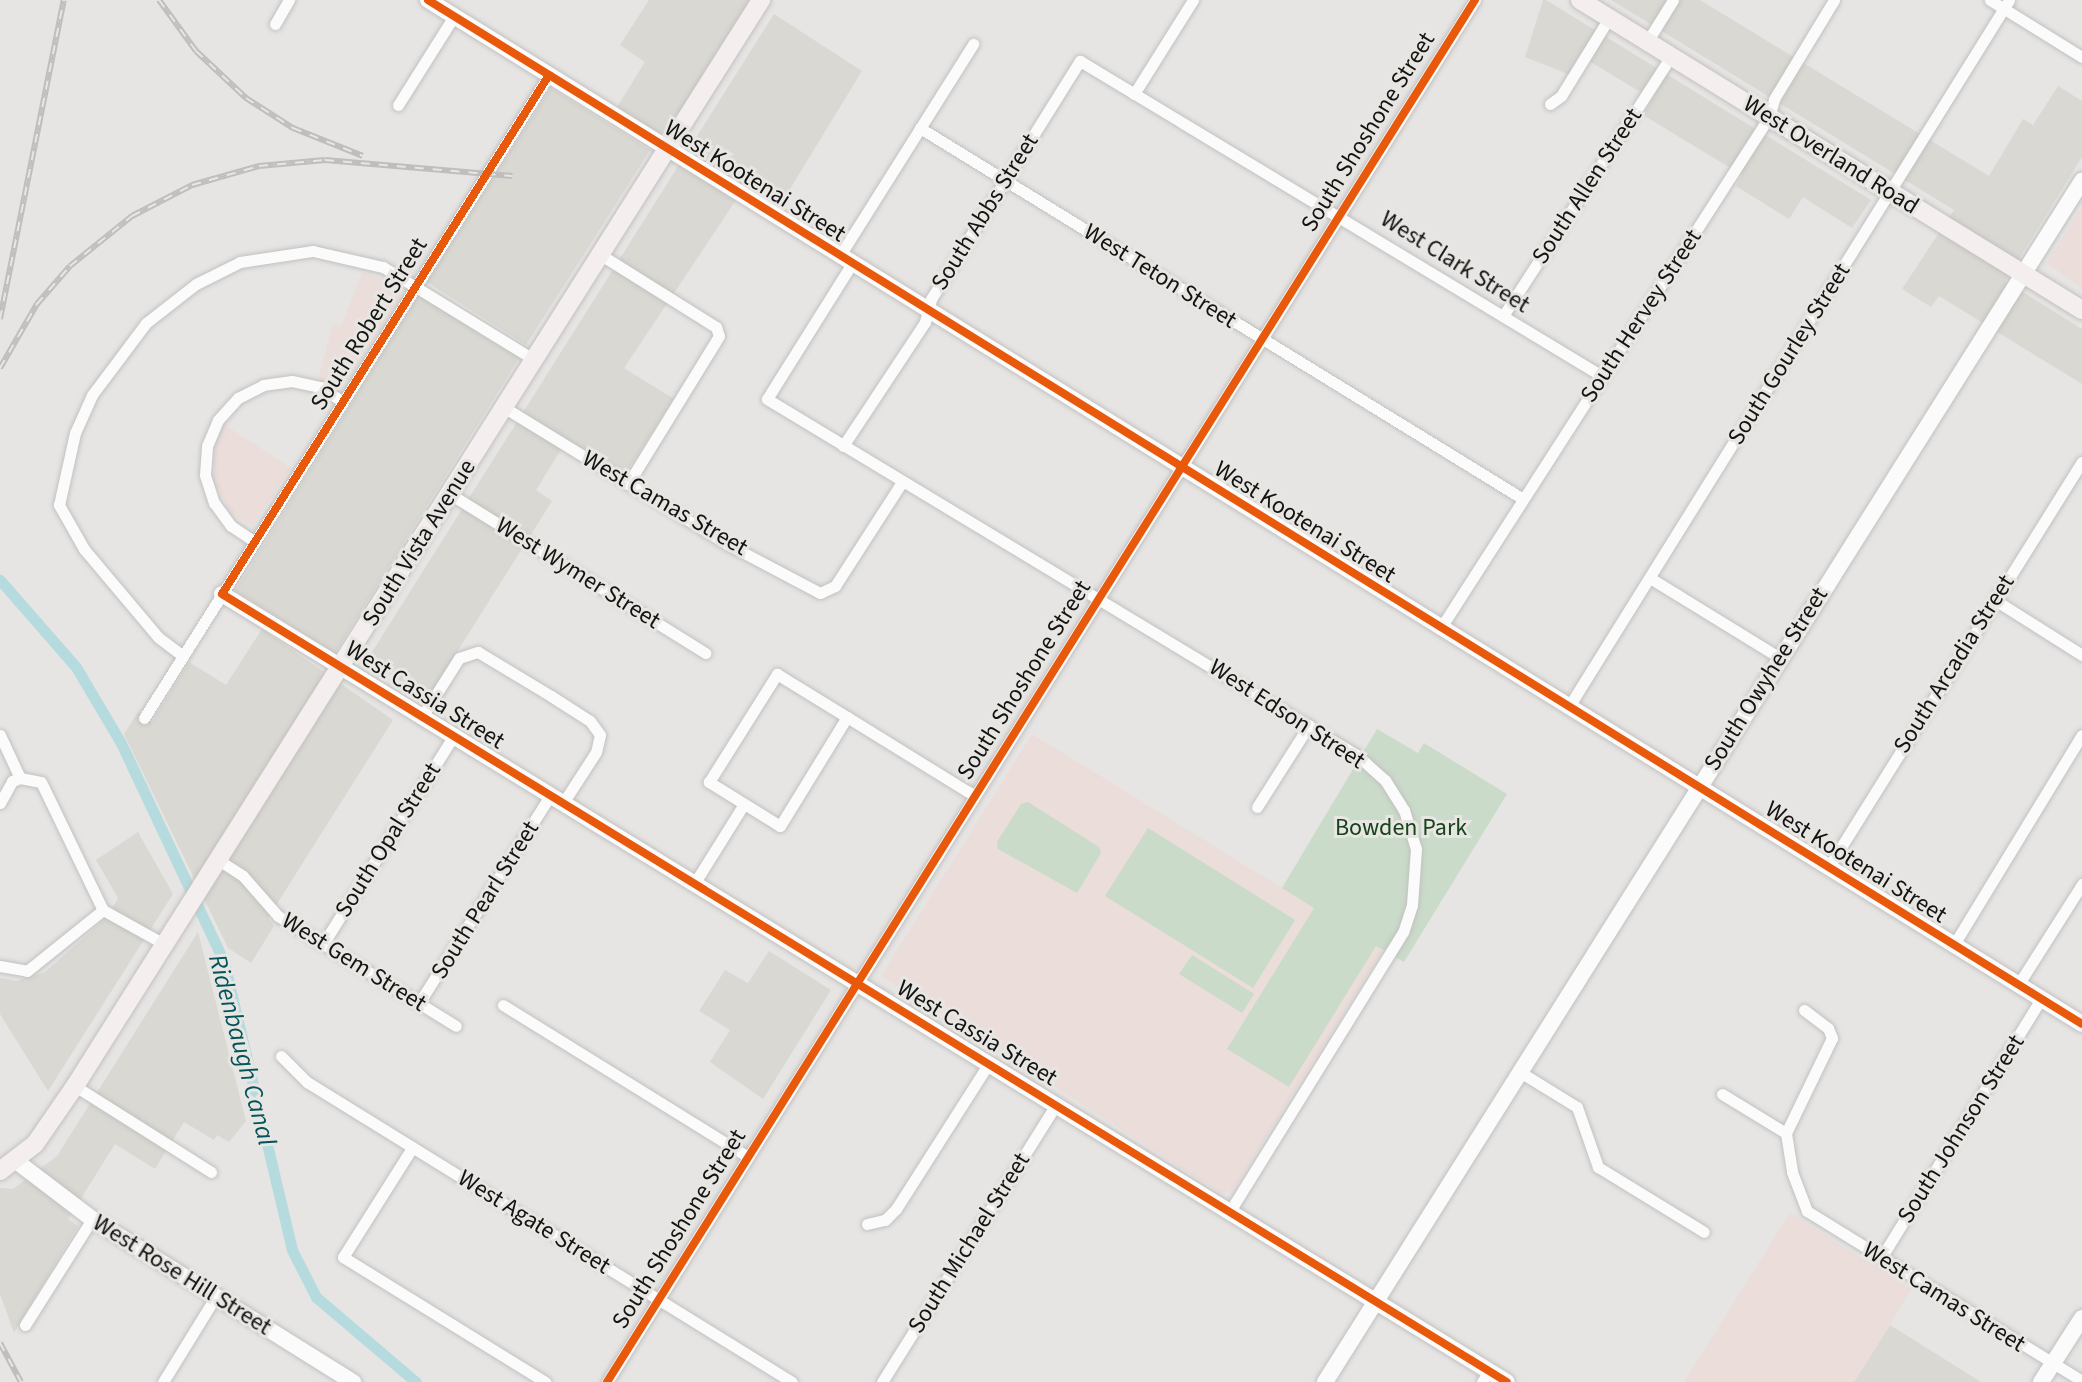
<!DOCTYPE html>
<style>
body{margin:0}
#map{position:relative;width:2082px;height:1382px;overflow:hidden;background:#e6e5e4;font-family:"Source Sans 3",sans-serif}
div>[style]{position:absolute}
[style*='--x']{left:calc(var(--x)*1px);top:calc(var(--y)*1px);width:calc(var(--w)*1px);rotate:calc(var(--a)*1deg)}
.built>*{inset:0;background:#d9d8d2}
.education>*{inset:0;background:#ebddd9}
.green>*{inset:0;background:#cadbca}
.canal>*{height:11px;margin:-5.5px;padding:0 5.5px;transform-origin:5.5px;border-radius:5.5px;background:#b6dbde}
.roads{filter:drop-shadow(0 0 2px #c2c1c0) drop-shadow(0 0 2px #c2c1c0)}
.street>*{height:11px;margin:-5.5px;padding:0 5.5px;transform-origin:5.5px;border-radius:5.5px;background:#fbfbfb}
.secondary>*{height:16px;margin:-8px;padding:0 8px;transform-origin:8px;border-radius:8px;background:#fbfbfb}
.primary>*{height:18px;margin:-9px;padding:0 9px;transform-origin:9px;border-radius:9px;background:#f4eeef}
.rail>*{height:6px;margin-top:-3px;transform-origin:0;background:repeating-linear-gradient(90deg,#e7e6e3 0 9px,#bebebe 0 18px);box-sizing:border-box;border-block:2px solid #bebebe}
.cycleway>*{height:8px;margin:-4px;padding:0 4px;transform-origin:4px;border-radius:4px;background:#e8590c}
span{translate:-50% -50%;white-space:nowrap;text-align:center;line-height:1.15;-webkit-text-stroke:6px #e7e6e3;paint-order:stroke}
.street-label{font-size:24px;color:#131312}
.park-label{font-size:24px;color:#164319}
.water-label{font-size:26px;color:#03545a;font-style:italic}
</style>
<div id="map">
<div class="built">
<i style="clip-path:polygon(649px 0,751px 0,664px 140px,617px 107px,645px 62px,620px 45px)"></i>
<i style="clip-path:polygon(1543px 0,1546px 0,1871px 200px,1852px 228px,1803px 197px,1789px 219px,1736px 186px,1742px 175px,1643px 115px,1652px 99px,1589px 61px,1578px 78px,1525px 57px)"></i>
<i style="clip-path:polygon(1611px 0,1700px 0,1989px 176px,2023px 119px,2033px 125px,2058px 86px,2082px 101px,2082px 157px,2005px 281px,2082px 329px,2082px 384px,1939px 296px,1931px 307px,1902px 289px,1954px 210px)"></i>
<i style="clip-path:polygon(774px 14px,862px 71px,779px 207px,746px 185px,624px 368px,674px 399px,624px 476px,567px 440px,536px 490px,552px 501px,428px 698px,367px 660px)"></i>
<i style="clip-path:polygon(551px 88px,650px 150px,526px 345px,427px 282px)"></i>
<i style="clip-path:polygon(419px 295px,519px 358px,335px 653px,235px 591px)"></i>
<i style="clip-path:polygon(262px 629px,393px 720px,268px 918px,274px 926px,251px 963px,228px 948px,124px 734px,138px 712px,152px 722px,189px 662px,226px 685px)"></i>
<i style="clip-path:polygon(138px 832px,173px 894px,48px 1091px,0 1014px,0 978px,16px 981px,45px 972px,106px 918px,118px 898px,96px 860px)"></i>
<i style="clip-path:polygon(198px 932px,246px 1121px,229px 1142px,217px 1135px,214px 1140px,184px 1122px,155px 1169px,115px 1144px,68px 1219px,78px 1226px,14px 1333px,0 1294px,0 1188px,13px 1189px,57px 1156px)"></i>
<i style="clip-path:polygon(769px 951px,831px 990px,763px 1099px,710px 1062px,730px 1030px,699px 1011px,725px 970px,748px 983px)"></i>
<i style="clip-path:polygon(1890px 1325px,1981px 1382px,1854px 1382px)"></i>
</div>
<div class="education">
<i style="clip-path:polygon(2082px 207px,2082px 288px,2047px 263px)"></i>
<i style="clip-path:polygon(362px 272px,397px 285px,400px 297px,344px 385px,335px 388px,318px 379px,333px 324px,342px 325px)"></i>
<i style="clip-path:polygon(223px 424px,291px 468px,253px 525px,232px 514px,214px 481px,215px 446px)"></i>
<i style="clip-path:polygon(1032px 734px,1383px 950px,1233px 1190px,1221px 1193px,881px 976px)"></i>
<i style="clip-path:polygon(1790px 1213px,1911px 1289px,1890px 1325px,1854px 1382px,1684px 1382px)"></i>
</div>
<div class="green">
<i style="clip-path:polygon(1377px 729px,1418px 753px,1424px 743px,1507px 794px,1404px 962px,1376px 946px,1289px 1087px,1227px 1049px,1314px 908px,1282px 888px)"></i>
<i style="clip-path:polygon(1028px 802px,1099px 847px,1101px 853px,1077px 893px,998px 849px,997px 842px,1021px 804px)"></i>
<i style="clip-path:polygon(1148px 828px,1295px 920px,1253px 988px,1105px 896px)"></i>
<i style="clip-path:polygon(1192px 955px,1254px 994px,1242px 1013px,1179px 974px)"></i>
</div>
<div class="canal">
<i style="--x:0;--y:580;--w:116;--a:48.9"></i>
<i style="--x:76;--y:667;--w:88;--a:59.4"></i>
<i style="--x:121;--y:743;--w:242;--a:64.8"></i>
<i style="--x:224;--y:962;--w:296;--a:76.7"></i>
<i style="--x:292;--y:1250;--w:53;--a:62.9"></i>
<i style="--x:316;--y:1297;--w:131;--a:40.4"></i>
</div>
<div class="roads">
<div class="street">
<i style="--x:1990;--y:0;--w:108;--a:31.8"></i>
<i style="--x:275;--y:24;--w:28;--a:-60"></i>
<i style="--x:1647;--y:42;--w:49;--a:-58.2"></i>
<i style="--x:1134;--y:94;--w:111;--a:-57.9"></i>
<i style="--x:1550;--y:104;--w:14;--a:-36"></i>
<i style="--x:1561;--y:96;--w:92;--a:-58.4"></i>
<i style="--x:398;--y:105;--w:105;--a:-57.8"></i>
<i style="--x:920;--y:128;--w:708;--a:31.6"></i>
<i style="--x:601;--y:255;--w:136;--a:32.1"></i>
<i style="--x:716;--y:327;--w:9;--a:72"></i>
<i style="--x:719;--y:336;--w:174;--a:121.6"></i>
<i style="--x:839;--y:257;--w:252;--a:-57.8"></i>
<i style="--x:851;--y:265;--w:158;--a:122.1"></i>
<i style="--x:767;--y:399;--w:690;--a:31.13"></i>
<i style="--x:1358;--y:756;--w:36;--a:42"></i>
<i style="--x:1385;--y:780;--w:36;--a:58"></i>
<i style="--x:1404;--y:810;--w:41;--a:72.9"></i>
<i style="--x:1416;--y:849;--w:56;--a:94.1"></i>
<i style="--x:1412;--y:905;--w:28;--a:108"></i>
<i style="--x:1403;--y:932;--w:328;--a:121.8"></i>
<i style="--x:1503;--y:316;--w:310;--a:-57.1"></i>
<i style="--x:505;--y:408;--w:263;--a:31.5"></i>
<i style="--x:729;--y:545;--w:103;--a:27.8"></i>
<i style="--x:820;--y:593;--w:17;--a:-25"></i>
<i style="--x:835;--y:586;--w:124;--a:-57.2"></i>
<i style="--x:843;--y:446;--w:149;--a:-56.5"></i>
<i style="--x:925;--y:322;--w:24;--a:-75"></i>
<i style="--x:931;--y:299;--w:281;--a:-58"></i>
<i style="--x:1080;--y:61;--w:610;--a:31.11"></i>
<i style="--x:450;--y:494;--w:301;--a:31.9"></i>
<i style="--x:255;--y:542;--w:29;--a:-146"></i>
<i style="--x:231;--y:526;--w:29;--a:-126"></i>
<i style="--x:214;--y:503;--w:29;--a:-108"></i>
<i style="--x:205;--y:475;--w:29;--a:-86"></i>
<i style="--x:207;--y:446;--w:28;--a:-67"></i>
<i style="--x:218;--y:420;--w:30;--a:-48"></i>
<i style="--x:238;--y:398;--w:28;--a:-27"></i>
<i style="--x:263;--y:385;--w:29;--a:-8"></i>
<i style="--x:292;--y:381;--w:29;--a:12"></i>
<i style="--x:320;--y:387;--w:27;--a:33"></i>
<i style="--x:1650;--y:578;--w:153;--a:31.6"></i>
<i style="--x:1995;--y:600;--w:103;--a:32.3"></i>
<i style="--x:1440;--y:629;--w:609;--a:-57.28"></i>
<i style="--x:1769;--y:117;--w:19;--a:-74"></i>
<i style="--x:1774;--y:99;--w:116;--a:-58.8"></i>
<i style="--x:183;--y:656;--w:31;--a:-143"></i>
<i style="--x:158;--y:637;--w:115;--a:-130.1"></i>
<i style="--x:84;--y:549;--w:51;--a:-119.6"></i>
<i style="--x:59;--y:505;--w:74;--a:-77.5"></i>
<i style="--x:75;--y:433;--w:42;--a:-65.9"></i>
<i style="--x:92;--y:395;--w:90;--a:-53.1"></i>
<i style="--x:146;--y:323;--w:63;--a:-38"></i>
<i style="--x:196;--y:284;--w:49;--a:-26.6"></i>
<i style="--x:240;--y:262;--w:74;--a:-8.6"></i>
<i style="--x:313;--y:251;--w:72;--a:12.9"></i>
<i style="--x:383;--y:267;--w:178;--a:31.5"></i>
<i style="--x:1568;--y:708;--w:834;--a:-58.08"></i>
<i style="--x:423;--y:715;--w:67;--a:-57.7"></i>
<i style="--x:459;--y:658;--w:20;--a:-18"></i>
<i style="--x:478;--y:652;--w:85;--a:31.1"></i>
<i style="--x:551;--y:696;--w:46;--a:32.7"></i>
<i style="--x:590;--y:721;--w:17;--a:54"></i>
<i style="--x:600;--y:735;--w:17;--a:103"></i>
<i style="--x:596;--y:752;--w:61;--a:122.9"></i>
<i style="--x:847;--y:717;--w:128;--a:121.6"></i>
<i style="--x:780;--y:826;--w:84;--a:-148.2"></i>
<i style="--x:709;--y:782;--w:128;--a:-57.8"></i>
<i style="--x:777;--y:674;--w:82;--a:31.6"></i>
<i style="--x:847;--y:717;--w:141;--a:31.7"></i>
<i style="--x:967;--y:791;--w:9;--a:32"></i>
<i style="--x:144;--y:718;--w:760;--a:-57.79"></i>
<i style="--x:0;--y:735;--w:47;--a:65.1"></i>
<i style="--x:0;--y:803;--w:25;--a:-61"></i>
<i style="--x:12;--y:781;--w:9;--a:-21"></i>
<i style="--x:20;--y:778;--w:21;--a:11"></i>
<i style="--x:41;--y:782;--w:142;--a:64.2"></i>
<i style="--x:1257;--y:807;--w:97;--a:-57.6"></i>
<i style="--x:220;--y:861;--w:27;--a:33"></i>
<i style="--x:243;--y:876;--w:53;--a:48.8"></i>
<i style="--x:278;--y:916;--w:209;--a:31.7"></i>
<i style="--x:1828;--y:868;--w:479;--a:-58"></i>
<i style="--x:694;--y:884;--w:94;--a:-58"></i>
<i style="--x:323;--y:944;--w:244;--a:-57.9"></i>
<i style="--x:1953;--y:946;--w:247;--a:-58.6"></i>
<i style="--x:0;--y:966;--w:27;--a:10"></i>
<i style="--x:27;--y:971;--w:97;--a:-38.8"></i>
<i style="--x:103;--y:910;--w:72;--a:29.1"></i>
<i style="--x:2018;--y:985;--w:120;--a:-57.6"></i>
<i style="--x:419;--y:1003;--w:245;--a:-57.7"></i>
<i style="--x:503;--y:1005;--w:288;--a:31.8"></i>
<i style="--x:1804;--y:1010;--w:30;--a:37"></i>
<i style="--x:1828;--y:1028;--w:11;--a:68"></i>
<i style="--x:1832;--y:1038;--w:106;--a:115.8"></i>
<i style="--x:1786;--y:1133;--w:39;--a:81"></i>
<i style="--x:1792;--y:1172;--w:42;--a:69"></i>
<i style="--x:1807;--y:1211;--w:323;--a:31.7"></i>
<i style="--x:281;--y:1056;--w:37;--a:45"></i>
<i style="--x:307;--y:1082;--w:570;--a:31.74"></i>
<i style="--x:1520;--y:1072;--w:67;--a:31.6"></i>
<i style="--x:1577;--y:1107;--w:64;--a:70.7"></i>
<i style="--x:1598;--y:1167;--w:124;--a:31.5"></i>
<i style="--x:75;--y:1086;--w:161;--a:32.3"></i>
<i style="--x:1722;--y:1094;--w:75;--a:31.4"></i>
<i style="--x:412;--y:1148;--w:129;--a:122.3"></i>
<i style="--x:343;--y:1257;--w:238;--a:31.7"></i>
<i style="--x:867;--y:1224;--w:18;--a:-13"></i>
<i style="--x:885;--y:1220;--w:16;--a:-45"></i>
<i style="--x:896;--y:1209;--w:173;--a:-57.5"></i>
<i style="--x:1881;--y:1258;--w:304;--a:-58.3"></i>
<i style="--x:25;--y:1325;--w:125;--a:-57.7"></i>
<i style="--x:163;--y:1382;--w:101;--a:-58.4"></i>
<i style="--x:607;--y:1382;--w:1632;--a:-57.87"></i>
<i style="--x:882;--y:1382;--w:327;--a:-57.9"></i>
<i style="--x:1482;--y:1382;--w:13;--a:-58"></i>
</div>
<div class="secondary">
<i style="--x:428;--y:0;--w:1945;--a:31.76"></i>
<i style="--x:222;--y:594;--w:1507;--a:31.52"></i>
<i style="--x:16;--y:1161;--w:96;--a:37.3"></i>
<i style="--x:92;--y:1219;--w:308;--a:32"></i>
<i style="--x:1325;--y:1382;--w:1420;--a:-57.78"></i>
<i style="--x:2041;--y:1382;--w:76;--a:-57.4"></i>
</div>
<div class="primary">
<i style="--x:1580;--y:0;--w:590;--a:31.7"></i>
<i style="--x:0;--y:1171;--w:44;--a:-37.6"></i>
<i style="--x:35;--y:1144;--w:70;--a:-55.4"></i>
<i style="--x:75;--y:1086;--w:1285;--a:-57.72"></i>
</div>
</div>
<div class="rail">
<i style="--x:159;--y:0;--w:63;--a:54"></i>
<i style="--x:196;--y:51;--w:69;--a:43.2"></i>
<i style="--x:246;--y:98;--w:56;--a:32.6"></i>
<i style="--x:293;--y:128;--w:75;--a:21.8"></i>
<i style="--x:0;--y:319;--w:325;--a:-78.7"></i>
<i style="--x:0;--y:368;--w:74;--a:-60"></i>
<i style="--x:37;--y:304;--w:50;--a:-49"></i>
<i style="--x:70;--y:266;--w:80;--a:-38.9"></i>
<i style="--x:132;--y:216;--w:68;--a:-27.3"></i>
<i style="--x:192;--y:185;--w:70;--a:-15.8"></i>
<i style="--x:259;--y:166;--w:66;--a:-5.2"></i>
<i style="--x:325;--y:160;--w:188;--a:4.9"></i>
<i style="--x:0;--y:1343;--w:44;--a:61.7"></i>
</div>
<div class="cycleway">
<i style="--x:428;--y:0;--w:1945;--a:31.76"></i>
<i style="--x:549;--y:75;--w:613;--a:122.21"></i>
<i style="--x:222;--y:594;--w:1507;--a:31.52"></i>
<i style="--x:607;--y:1382;--w:1632;--a:-57.87"></i>
</div>
<div class="street-label">
<span style="left:1368px;top:132px;rotate:-58deg">South Shoshone Street</span>
<span style="left:1831px;top:155px;rotate:32deg">West Overland Road</span>
<span style="left:755px;top:181px;rotate:32deg">West Kootenai Street</span>
<span style="left:1587px;top:186px;rotate:-57deg">South Allen Street</span>
<span style="left:985px;top:212px;rotate:-58deg">South Abbs Street</span>
<span style="left:1455px;top:262px;rotate:32deg">West Clark Street</span>
<span style="left:1160px;top:276px;rotate:32deg">West Teton Street</span>
<span style="left:1641px;top:316px;rotate:-57deg">South Hervey Street</span>
<span style="left:369px;top:324px;rotate:-58deg">South Robert Street</span>
<span style="left:1789px;top:354px;rotate:-58deg">South Gourley Street</span>
<span style="left:665px;top:503px;rotate:30deg">West Camas Street</span>
<span style="left:1305px;top:522px;rotate:32deg">West Kootenai Street</span>
<span style="left:419px;top:543px;rotate:-58deg">South Vista Avenue</span>
<span style="left:578px;top:573px;rotate:32deg">West Wymer Street</span>
<span style="left:1954px;top:664px;rotate:-58deg">South Arcadia Street</span>
<span style="left:1766px;top:679px;rotate:-58deg">South Owyhee Street</span>
<span style="left:1024px;top:680px;rotate:-58deg">South Shoshone Street</span>
<span style="left:425px;top:695px;rotate:32deg">West Cassia Street</span>
<span style="left:1287px;top:714px;rotate:33deg">West Edson Street</span>
<span style="left:388px;top:840px;rotate:-58deg">South Opal Street</span>
<span style="left:1856px;top:862px;rotate:32deg">West Kootenai Street</span>
<span style="left:485px;top:900px;rotate:-58deg">South Pearl Street</span>
<span style="left:354px;top:962px;rotate:32deg">West Gem Street</span>
<span style="left:977px;top:1033px;rotate:31deg">West Cassia Street</span>
<span style="left:1961px;top:1129px;rotate:-58deg">South Johnson Street</span>
<span style="left:534px;top:1222px;rotate:32deg">West Agate Street</span>
<span style="left:679px;top:1229px;rotate:-58deg">South Shoshone Street</span>
<span style="left:969px;top:1243px;rotate:-58deg">South Michael Street</span>
<span style="left:182px;top:1275px;rotate:32deg">West Rose Hill Street</span>
<span style="left:1944px;top:1297px;rotate:32deg">West Camas Street</span>
</div>
<div class="park-label">
<span style="left:1401px;top:828px">Bowden Park</span>
</div>
<div class="water-label">
<span style="left:242px;top:1050px;rotate:75deg">Ridenbaugh Canal</span>
</div>
</div>
